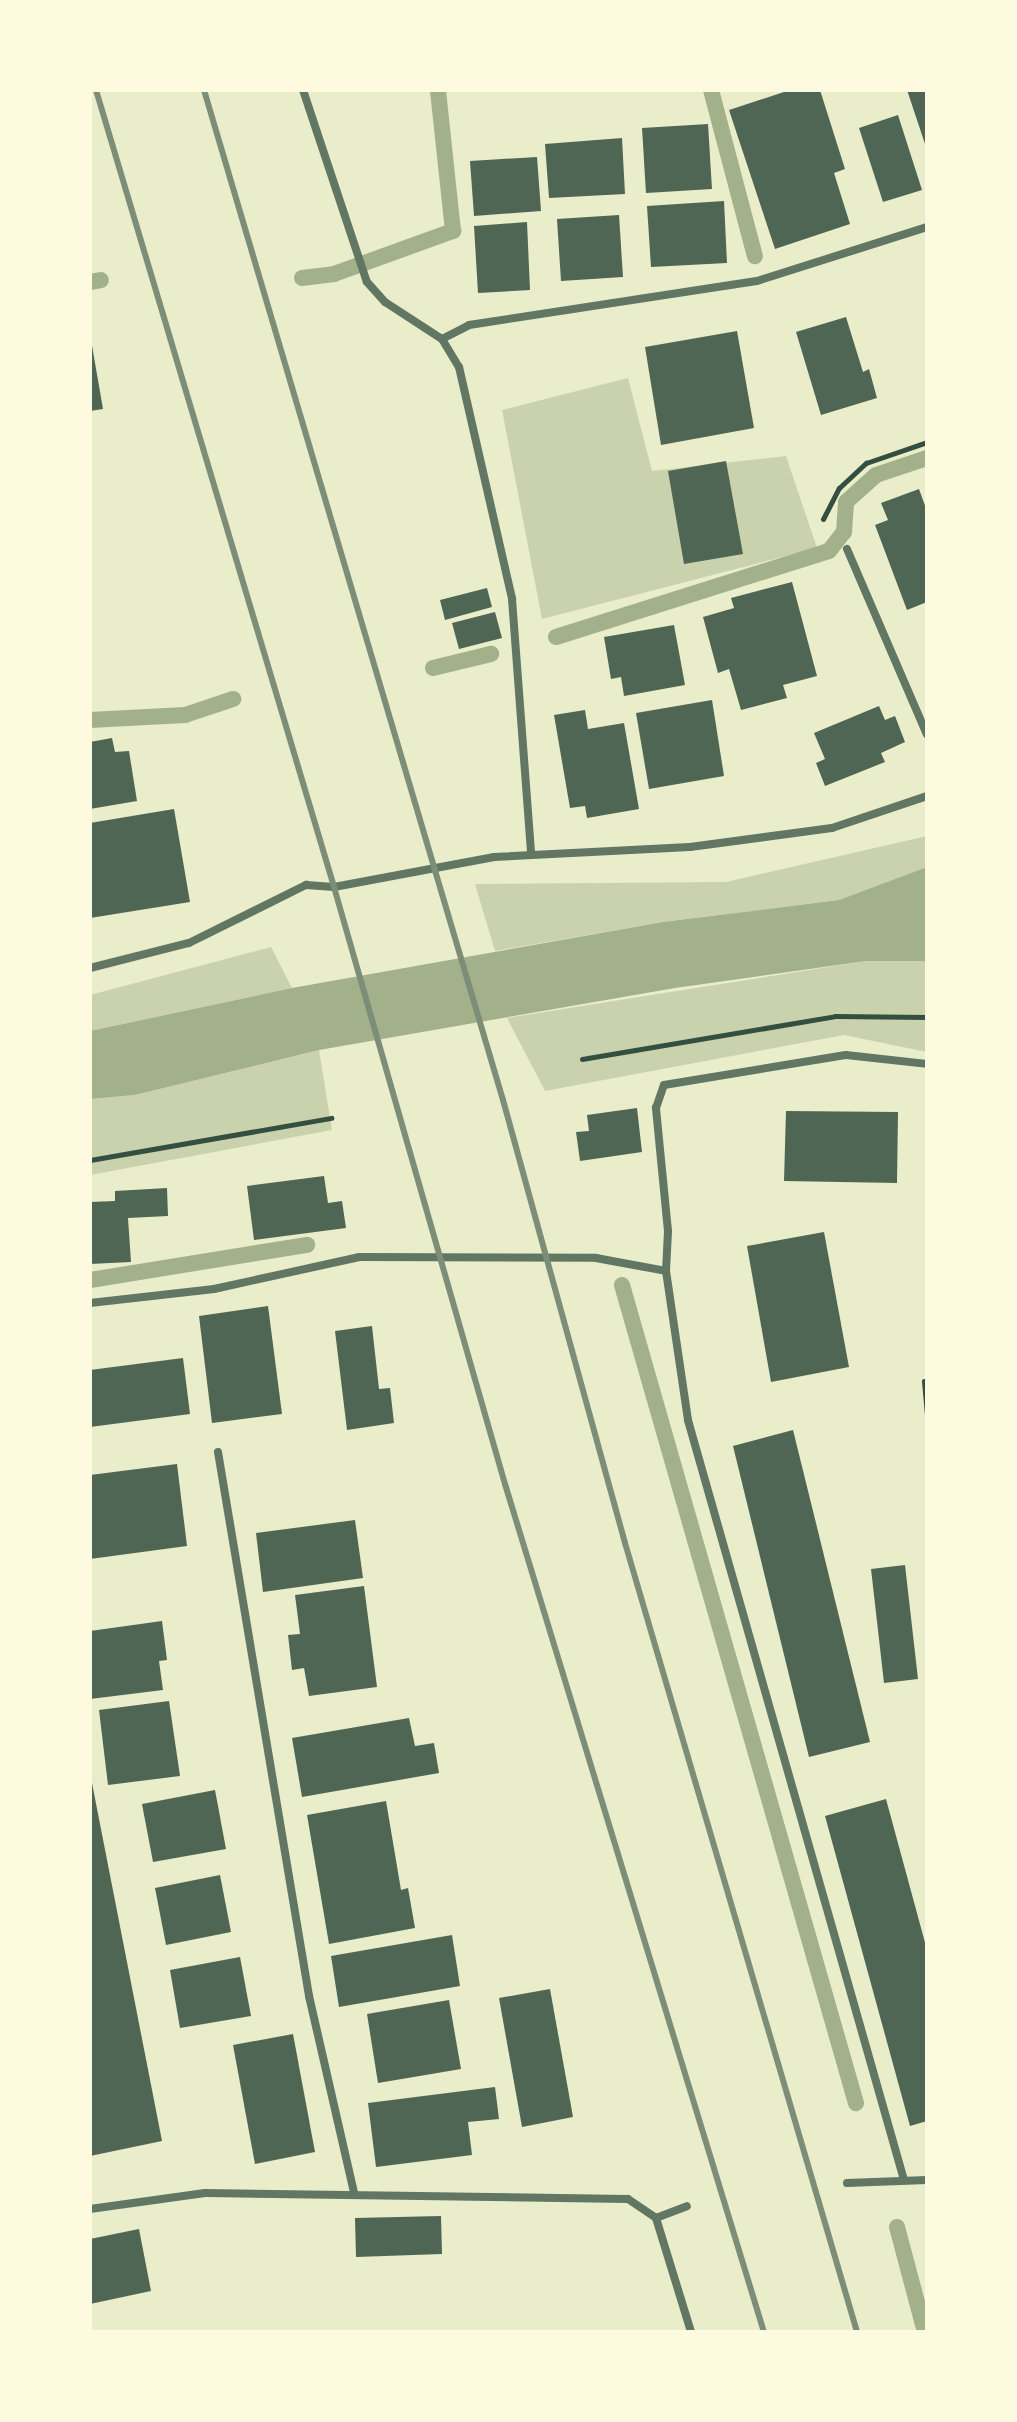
<!DOCTYPE html>
<style>
body{margin:0}
#map{position:relative;width:1017px;height:2422px;overflow:hidden;background:#e9edc9;font-family:"Libre Baskerville",serif}
div>[style]{position:absolute}
[style*='--x']{left:calc(var(--x)*1px);top:calc(var(--y)*1px);width:calc(var(--w)*1px);rotate:calc(var(--a)*1deg)}
.green>*{inset:0;background:#cad2ad}
.water>*{inset:0;background:#a3b18a}
.stream>*{height:16px;margin:-8px;padding:0 8px;transform-origin:8px;border-radius:8px;background:#a3b18a}
.building>*{inset:0;background:#4f6655}
.path>*{height:5px;margin:-2.5px;padding:0 2.5px;transform-origin:2.5px;border-radius:2.5px;background:#344e41}
.minor>*{height:8px;margin:-4px;padding:0 4px;transform-origin:4px;border-radius:4px;background:#617663}
.rail>*{height:6px;margin:-3px;padding:0 3px;transform-origin:3px;border-radius:3px;background:#7c8e77}
span{translate:-50% -50%;white-space:nowrap;text-align:center;line-height:1.15;-webkit-text-stroke:6px #fefae0;paint-order:stroke}
.frame{position:absolute;inset:0;border:92px solid #fefae0;pointer-events:none}
</style>
<div id="map">
<div class="green">
<i style="clip-path:polygon(628px 378px,652px 471px,786px 456px,817px 548px,542px 619px,502px 410px)"></i>
<i style="clip-path:polygon(927px 836px,927px 867px,839px 900px,663px 922px,495px 951px,475px 884px,726px 882px)"></i>
<i style="clip-path:polygon(271px 947px,292px 988px,90px 1031px,90px 995px)"></i>
<i style="clip-path:polygon(866px 961px,927px 961px,927px 1052px,844px 1035px,545px 1091px,507px 1018px)"></i>
<i style="clip-path:polygon(319px 1050px,332px 1130px,90px 1175px,90px 1099px,135px 1095px)"></i>
</div>
<div class="water">
<i style="clip-path:polygon(927px 867px,927px 961px,866px 961px,675px 988px,319px 1050px,135px 1095px,90px 1099px,90px 1031px,292px 988px,663px 922px,839px 900px)"></i>
</div>
<div class="stream">
<i style="--x:711;--y:90;--w:172;--a:75.2"></i>
<i style="--x:302;--y:278;--w:32;--a:-7"></i>
<i style="--x:334;--y:274;--w:127;--a:-19.9"></i>
<i style="--x:453;--y:231;--w:142;--a:-96.1"></i>
<i style="--x:90;--y:282;--w:11;--a:-10"></i>
<i style="--x:556;--y:637;--w:286;--a:-17.5"></i>
<i style="--x:829;--y:551;--w:24;--a:-52"></i>
<i style="--x:844;--y:532;--w:30;--a:-86"></i>
<i style="--x:846;--y:502;--w:40;--a:-42"></i>
<i style="--x:876;--y:475;--w:54;--a:-18.4"></i>
<i style="--x:433;--y:668;--w:60;--a:-13.6"></i>
<i style="--x:90;--y:720;--w:95;--a:-3"></i>
<i style="--x:185;--y:715;--w:51;--a:-18.4"></i>
<i style="--x:90;--y:1280;--w:220;--a:-9.2"></i>
<i style="--x:622;--y:1285;--w:851;--a:74.04"></i>
<i style="--x:897;--y:2227;--w:109;--a:75.1"></i>
</div>
<div class="building">
<i style="clip-path:polygon(790px 90px,820px 90px,845px 169px,834px 173px,850px 224px,775px 249px,729px 110px)"></i>
<i style="clip-path:polygon(907px 90px,927px 90px,927px 147px,926px 147px)"></i>
<i style="clip-path:polygon(898px 115px,922px 190px,883px 202px,859px 128px)"></i>
<i style="clip-path:polygon(708px 124px,712px 189px,646px 193px,642px 128px)"></i>
<i style="clip-path:polygon(622px 138px,625px 194px,549px 198px,545px 144px)"></i>
<i style="clip-path:polygon(537px 157px,541px 211px,474px 216px,470px 161px)"></i>
<i style="clip-path:polygon(724px 201px,727px 263px,651px 267px,647px 206px)"></i>
<i style="clip-path:polygon(619px 215px,623px 277px,561px 281px,557px 219px)"></i>
<i style="clip-path:polygon(527px 222px,530px 290px,478px 293px,474px 226px)"></i>
<i style="clip-path:polygon(846px 317px,863px 372px,869px 369px,877px 398px,821px 415px,796px 332px)"></i>
<i style="clip-path:polygon(737px 331px,754px 428px,661px 445px,645px 347px)"></i>
<i style="clip-path:polygon(90px 334px,103px 409px,90px 411px)"></i>
<i style="clip-path:polygon(726px 461px,743px 554px,684px 564px,668px 471px)"></i>
<i style="clip-path:polygon(919px 489px,927px 511px,927px 602px,907px 610px,875px 525px,888px 520px,881px 503px)"></i>
<i style="clip-path:polygon(792px 582px,817px 676px,783px 685px,787px 698px,741px 710px,729px 669px,718px 673px,703px 617px,734px 608px,731px 598px)"></i>
<i style="clip-path:polygon(487px 588px,492px 607px,445px 620px,440px 600px)"></i>
<i style="clip-path:polygon(495px 612px,502px 638px,459px 649px,452px 623px)"></i>
<i style="clip-path:polygon(674px 625px,685px 685px,624px 696px,621px 677px,611px 679px,604px 637px)"></i>
<i style="clip-path:polygon(712px 700px,724px 776px,649px 789px,636px 713px)"></i>
<i style="clip-path:polygon(879px 706px,885px 720px,895px 716px,905px 742px,881px 753px,885px 762px,825px 786px,816px 763px,825px 759px,814px 733px)"></i>
<i style="clip-path:polygon(585px 710px,588px 729px,624px 723px,639px 809px,587px 818px,585px 806px,570px 808px,554px 715px)"></i>
<i style="clip-path:polygon(112px 738px,115px 752px,129px 751px,137px 801px,90px 809px,90px 742px)"></i>
<i style="clip-path:polygon(174px 809px,190px 902px,90px 918px,90px 823px)"></i>
<i style="clip-path:polygon(637px 1108px,642px 1152px,580px 1161px,576px 1132px,589px 1131px,587px 1115px)"></i>
<i style="clip-path:polygon(786px 1111px,898px 1112px,897px 1183px,784px 1181px)"></i>
<i style="clip-path:polygon(324px 1176px,328px 1203px,342px 1201px,346px 1228px,254px 1240px,247px 1186px)"></i>
<i style="clip-path:polygon(167px 1188px,168px 1216px,128px 1218px,131px 1262px,90px 1264px,90px 1202px,115px 1201px,115px 1191px)"></i>
<i style="clip-path:polygon(824px 1232px,849px 1367px,771px 1382px,747px 1246px)"></i>
<i style="clip-path:polygon(268px 1306px,282px 1414px,212px 1423px,199px 1316px)"></i>
<i style="clip-path:polygon(372px 1326px,379px 1389px,390px 1388px,394px 1423px,347px 1430px,335px 1331px)"></i>
<i style="clip-path:polygon(183px 1358px,190px 1414px,90px 1427px,90px 1370px)"></i>
<i style="clip-path:polygon(793px 1430px,870px 1742px,809px 1757px,733px 1446px)"></i>
<i style="clip-path:polygon(177px 1464px,187px 1546px,90px 1559px,90px 1475px)"></i>
<i style="clip-path:polygon(355px 1520px,363px 1578px,263px 1592px,256px 1533px)"></i>
<i style="clip-path:polygon(905px 1565px,918px 1679px,884px 1683px,871px 1569px)"></i>
<i style="clip-path:polygon(364px 1586px,377px 1687px,309px 1696px,304px 1668px,292px 1670px,288px 1635px,300px 1634px,295px 1595px)"></i>
<i style="clip-path:polygon(162px 1621px,167px 1660px,159px 1661px,163px 1690px,90px 1699px,90px 1631px)"></i>
<i style="clip-path:polygon(169px 1701px,180px 1776px,108px 1785px,99px 1710px)"></i>
<i style="clip-path:polygon(409px 1718px,415px 1746px,434px 1743px,439px 1773px,302px 1797px,292px 1738px)"></i>
<i style="clip-path:polygon(91px 1778px,162px 2141px,90px 2156px,90px 1779px)"></i>
<i style="clip-path:polygon(215px 1790px,226px 1849px,153px 1862px,142px 1804px)"></i>
<i style="clip-path:polygon(886px 1799px,927px 1950px,927px 2121px,910px 2126px,825px 1816px)"></i>
<i style="clip-path:polygon(386px 1801px,401px 1890px,408px 1888px,415px 1928px,329px 1944px,307px 1815px)"></i>
<i style="clip-path:polygon(220px 1875px,231px 1932px,166px 1945px,155px 1888px)"></i>
<i style="clip-path:polygon(452px 1935px,460px 1986px,339px 2007px,331px 1956px)"></i>
<i style="clip-path:polygon(240px 1957px,251px 2016px,180px 2028px,170px 1970px)"></i>
<i style="clip-path:polygon(550px 1989px,573px 2117px,522px 2127px,499px 1998px)"></i>
<i style="clip-path:polygon(449px 2000px,461px 2069px,378px 2083px,367px 2014px)"></i>
<i style="clip-path:polygon(293px 2034px,315px 2152px,255px 2164px,233px 2045px)"></i>
<i style="clip-path:polygon(495px 2087px,499px 2119px,468px 2122px,472px 2155px,376px 2167px,368px 2103px)"></i>
<i style="clip-path:polygon(441px 2216px,442px 2254px,356px 2257px,355px 2218px)"></i>
<i style="clip-path:polygon(139px 2229px,151px 2291px,90px 2304px,90px 2239px)"></i>
</div>
<div class="path">
<i style="--x:823;--y:519;--w:35;--a:-63"></i>
<i style="--x:839;--y:488;--w:37;--a:-43"></i>
<i style="--x:866;--y:463;--w:65;--a:-19"></i>
<i style="--x:582;--y:1059;--w:257;--a:-9.6"></i>
<i style="--x:835;--y:1016;--w:92;--a:0.6"></i>
<i style="--x:90;--y:1160;--w:245;--a:-9.9"></i>
<i style="--x:924;--y:1381;--w:33;--a:85"></i>
</div>
<div class="minor">
<i style="--x:303;--y:90;--w:202;--a:71.6"></i>
<i style="--x:367;--y:282;--w:27;--a:48"></i>
<i style="--x:385;--y:302;--w:68;--a:33"></i>
<i style="--x:442;--y:339;--w:33;--a:59"></i>
<i style="--x:459;--y:367;--w:238;--a:77.1"></i>
<i style="--x:512;--y:599;--w:255;--a:85.7"></i>
<i style="--x:442;--y:339;--w:30;--a:-27"></i>
<i style="--x:469;--y:325;--w:291;--a:-8.7"></i>
<i style="--x:757;--y:281;--w:178;--a:-17.6"></i>
<i style="--x:847;--y:549;--w:202;--a:66.7"></i>
<i style="--x:90;--y:968;--w:102;--a:-14.2"></i>
<i style="--x:189;--y:943;--w:131;--a:-26.4"></i>
<i style="--x:306;--y:885;--w:28;--a:4"></i>
<i style="--x:334;--y:887;--w:163;--a:-10.6"></i>
<i style="--x:494;--y:857;--w:196;--a:-2.9"></i>
<i style="--x:690;--y:847;--w:143;--a:-7.6"></i>
<i style="--x:832;--y:828;--w:100;--a:-18.6"></i>
<i style="--x:90;--y:1303;--w:125;--a:-6.4"></i>
<i style="--x:214;--y:1289;--w:149;--a:-12.4"></i>
<i style="--x:360;--y:1257;--w:236;--a:0.2"></i>
<i style="--x:596;--y:1258;--w:71;--a:10.5"></i>
<i style="--x:218;--y:1452;--w:552;--a:80.5"></i>
<i style="--x:309;--y:1996;--w:202;--a:77.1"></i>
<i style="--x:904;--y:2180;--w:790;--a:-105.87"></i>
<i style="--x:688;--y:1420;--w:151;--a:-98.4"></i>
<i style="--x:666;--y:1271;--w:40;--a:-87.1"></i>
<i style="--x:668;--y:1231;--w:124;--a:-95.6"></i>
<i style="--x:656;--y:1108;--w:24;--a:-71"></i>
<i style="--x:664;--y:1085;--w:184;--a:-9.4"></i>
<i style="--x:846;--y:1055;--w:81;--a:6.3"></i>
<i style="--x:847;--y:2183;--w:80;--a:-2.1"></i>
<i style="--x:90;--y:2209;--w:116;--a:-7.9"></i>
<i style="--x:205;--y:2193;--w:423;--a:0.8"></i>
<i style="--x:628;--y:2199;--w:34;--a:34"></i>
<i style="--x:656;--y:2218;--w:119;--a:72.9"></i>
<i style="--x:656;--y:2218;--w:33;--a:-21"></i>
</div>
<div class="rail">
<i style="--x:96;--y:90;--w:832;--a:73.37"></i>
<i style="--x:334;--y:887;--w:621;--a:74.02"></i>
<i style="--x:505;--y:1484;--w:887;--a:73.02"></i>
<i style="--x:204;--y:90;--w:1053;--a:73.51"></i>
<i style="--x:503;--y:1100;--w:459;--a:74.6"></i>
<i style="--x:625;--y:1543;--w:822;--a:73.61"></i>
</div>
<div class="frame"></div>
</div>
